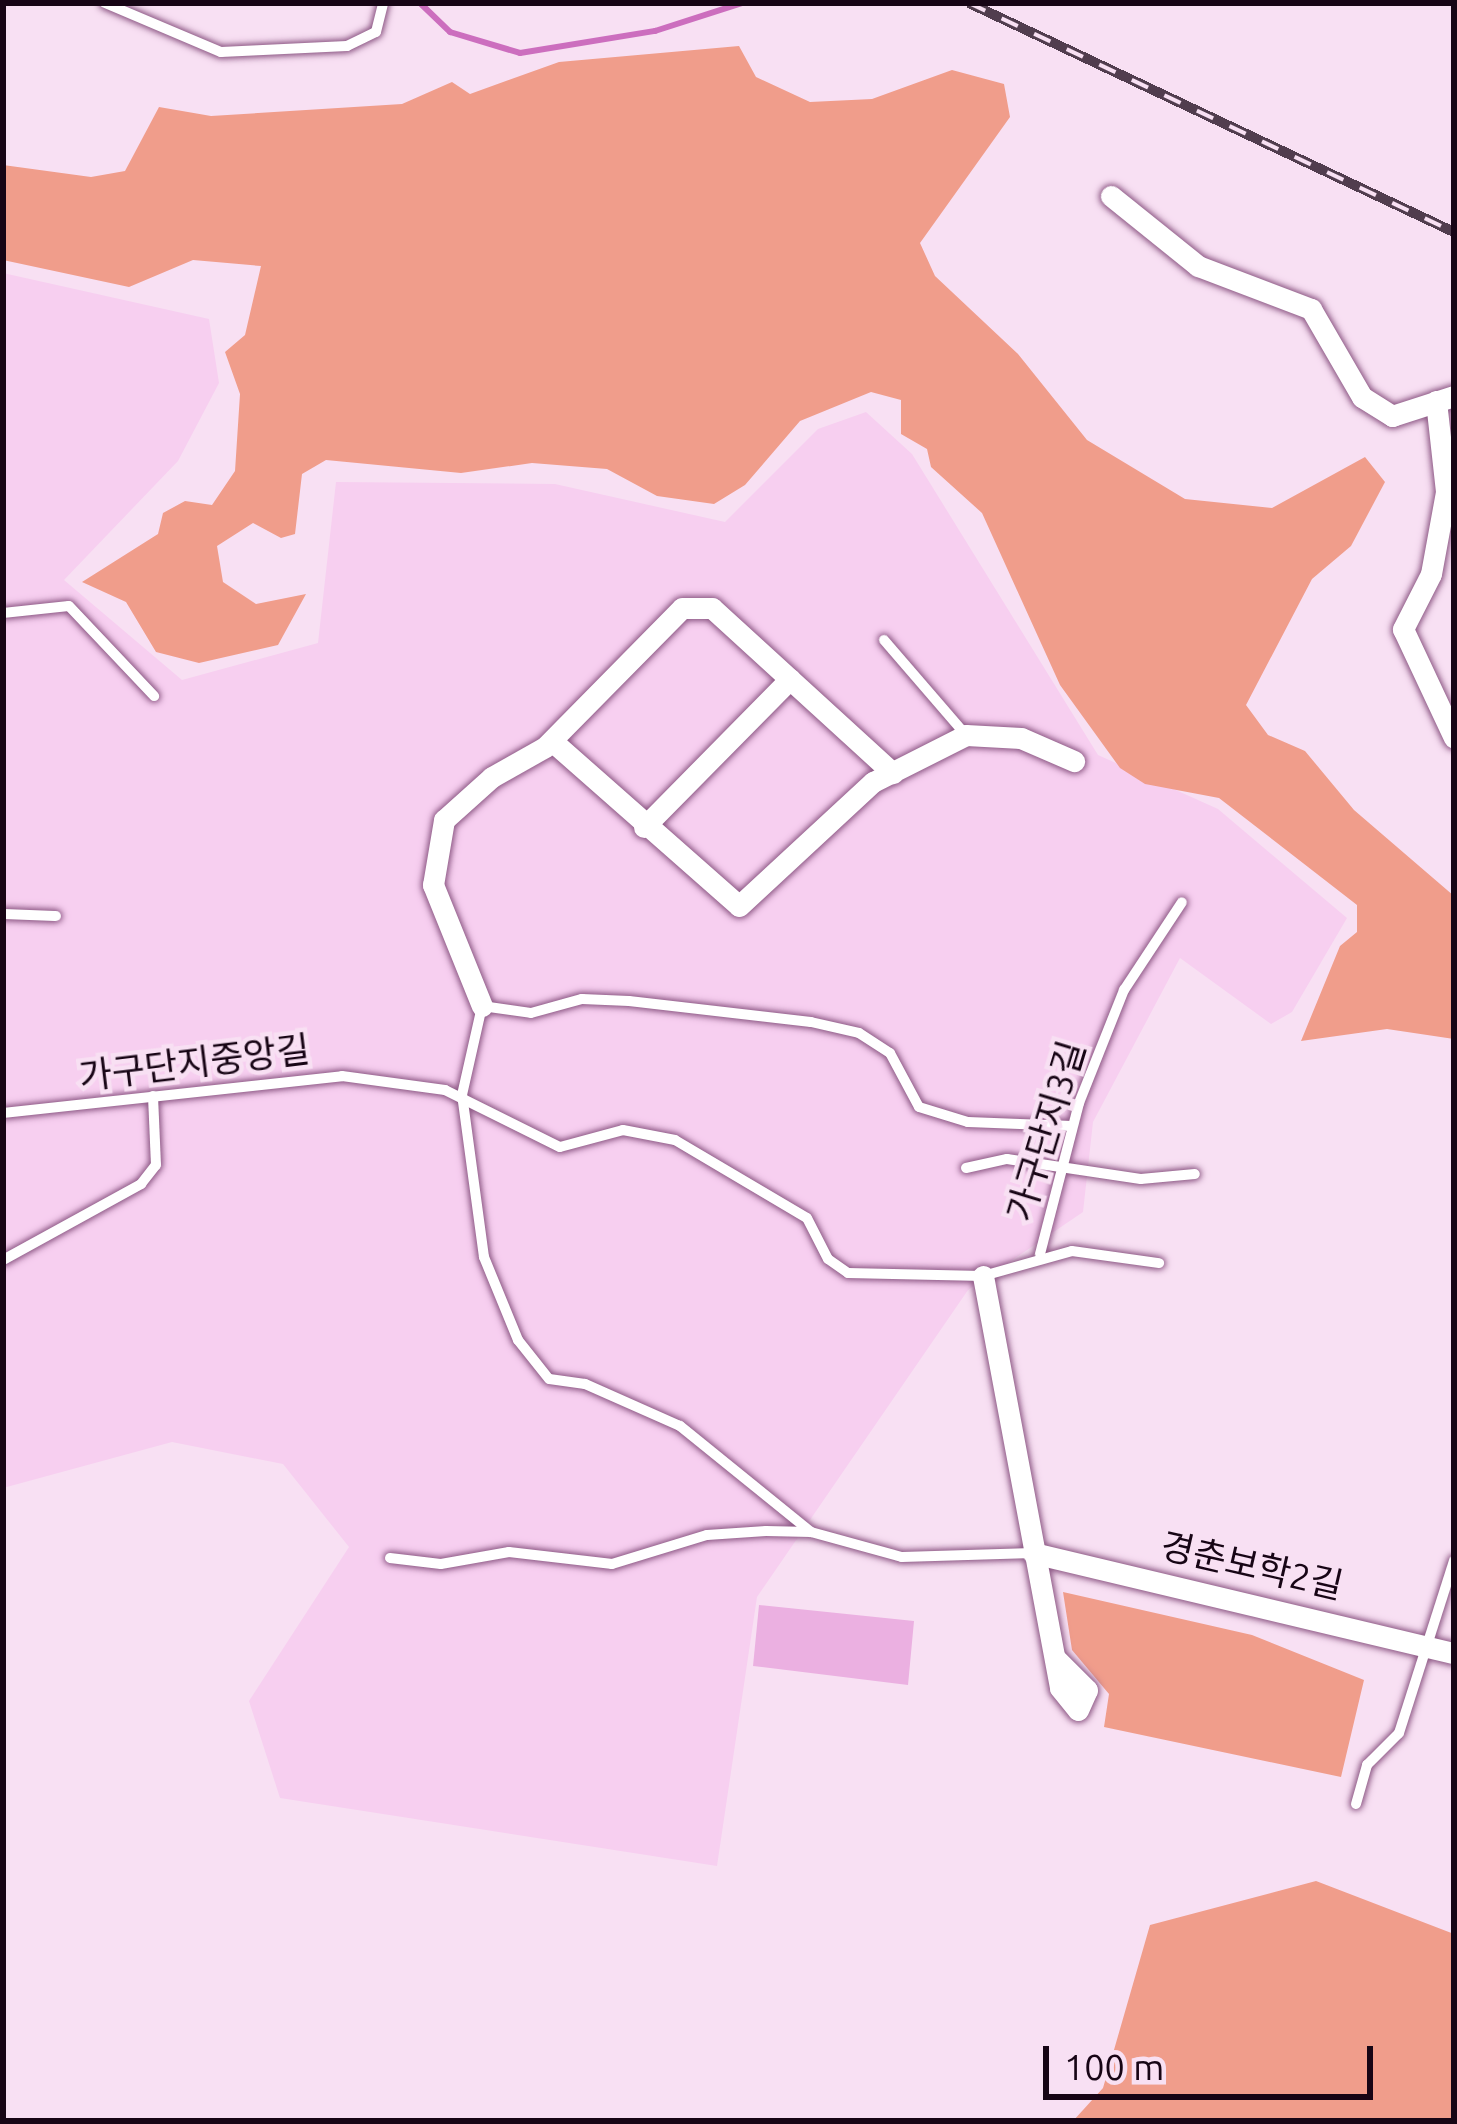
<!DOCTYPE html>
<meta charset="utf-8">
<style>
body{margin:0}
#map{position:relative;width:1457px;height:2124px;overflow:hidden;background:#f8e0f3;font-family:Ubuntu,"Noto Sans KR",sans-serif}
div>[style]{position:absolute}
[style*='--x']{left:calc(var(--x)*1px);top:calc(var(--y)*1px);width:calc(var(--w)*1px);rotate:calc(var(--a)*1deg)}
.built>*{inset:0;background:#f7cff0}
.green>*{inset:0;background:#f09d8b}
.stream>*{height:6px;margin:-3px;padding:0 3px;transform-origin:3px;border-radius:3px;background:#cc6ebe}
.building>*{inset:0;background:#ebb0e1}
.roads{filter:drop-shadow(0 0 3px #8d5885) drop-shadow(0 0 3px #8d5885)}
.service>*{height:10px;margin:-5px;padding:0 5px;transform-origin:5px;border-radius:5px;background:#fff}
.minor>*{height:21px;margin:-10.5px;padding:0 10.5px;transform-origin:10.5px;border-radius:10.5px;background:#fff}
.rail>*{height:10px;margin-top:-5px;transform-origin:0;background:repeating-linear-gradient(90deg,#f8e0f3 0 18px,#513d4e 0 36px);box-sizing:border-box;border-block:3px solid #513d4e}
span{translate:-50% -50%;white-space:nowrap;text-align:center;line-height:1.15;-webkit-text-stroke:9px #f8e0f3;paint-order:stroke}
.street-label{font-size:36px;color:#170515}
.frame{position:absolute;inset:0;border:6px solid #170515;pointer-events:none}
.scale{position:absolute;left:1043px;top:2046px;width:330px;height:54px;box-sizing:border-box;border:6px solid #170515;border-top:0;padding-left:15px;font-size:36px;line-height:42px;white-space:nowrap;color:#170515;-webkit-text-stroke:9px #f8e0f3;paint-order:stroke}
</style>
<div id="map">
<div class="built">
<i style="clip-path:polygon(3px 273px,209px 319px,219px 383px,178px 461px,64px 580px,182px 680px,318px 643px,336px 482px,555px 484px,725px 522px,818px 429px,866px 412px,912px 454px,1098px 755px,1218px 809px,1347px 918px,1292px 1012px,1271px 1024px,1180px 958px,1093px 1122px,1083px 1212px,968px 1290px,757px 1597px,717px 1866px,280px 1798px,249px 1701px,349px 1547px,283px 1464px,172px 1442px,3px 1488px)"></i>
</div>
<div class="green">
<i style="clip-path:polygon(739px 46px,756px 77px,810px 102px,872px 99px,952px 70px,1004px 84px,1010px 117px,920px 243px,935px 276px,1018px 354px,1087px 440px,1185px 499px,1272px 508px,1365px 457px,1385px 482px,1351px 546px,1312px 579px,1246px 705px,1268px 735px,1305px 751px,1354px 810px,1454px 896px,1454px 1039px,1387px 1029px,1301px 1041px,1340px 946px,1357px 932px,1357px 905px,1219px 798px,1145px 784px,1120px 768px,1060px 685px,982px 513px,931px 467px,927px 449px,901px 434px,901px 400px,871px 392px,800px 421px,745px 485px,714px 504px,657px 496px,607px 469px,532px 463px,461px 473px,326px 460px,302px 474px,295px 534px,281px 538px,253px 523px,217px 546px,223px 582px,256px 604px,306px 594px,278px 645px,199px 663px,156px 652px,126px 602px,82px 582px,158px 534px,163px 513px,185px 501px,212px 505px,235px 471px,240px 394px,225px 352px,245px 335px,261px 266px,193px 260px,129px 287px,3px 260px,3px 165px,91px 177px,125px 171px,159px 107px,211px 116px,402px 104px,452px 82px,470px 94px,559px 62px)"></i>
<i style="clip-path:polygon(1063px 1592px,1252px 1635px,1364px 1680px,1341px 1777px,1104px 1727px,1109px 1694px,1072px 1650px)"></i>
<i style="clip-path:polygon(1316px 1881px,1454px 1934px,1454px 2121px,1073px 2121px,1103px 2088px,1150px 1925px)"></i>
</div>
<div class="stream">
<i style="--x:420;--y:3;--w:42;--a:44"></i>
<i style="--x:450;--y:32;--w:73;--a:16.7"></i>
<i style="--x:520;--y:53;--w:137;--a:-9.3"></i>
<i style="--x:655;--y:31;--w:91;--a:-17.8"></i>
</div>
<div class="building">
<i style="clip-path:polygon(759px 1605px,914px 1621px,908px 1685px,753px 1666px)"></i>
</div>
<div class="roads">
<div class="service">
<i style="--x:105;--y:3;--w:126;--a:22.9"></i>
<i style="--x:221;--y:52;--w:126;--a:-2.7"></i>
<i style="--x:347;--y:46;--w:32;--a:-26"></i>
<i style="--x:376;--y:32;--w:30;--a:-76"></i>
<i style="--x:3;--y:613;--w:66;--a:-6.1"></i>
<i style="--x:69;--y:606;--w:124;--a:46.6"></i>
<i style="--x:884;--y:640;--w:125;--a:49.2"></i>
<i style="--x:3;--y:914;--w:53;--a:2.2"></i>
<i style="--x:3;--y:1113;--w:341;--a:-6.2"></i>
<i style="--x:342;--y:1076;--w:104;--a:7.7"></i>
<i style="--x:445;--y:1090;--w:128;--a:26.4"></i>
<i style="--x:560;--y:1147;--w:65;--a:-15.1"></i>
<i style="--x:623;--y:1130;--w:53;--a:10.9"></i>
<i style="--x:675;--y:1140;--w:153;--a:30.6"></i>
<i style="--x:807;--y:1218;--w:46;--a:62.9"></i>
<i style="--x:828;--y:1259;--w:24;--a:35"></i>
<i style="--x:848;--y:1273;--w:135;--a:1.3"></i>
<i style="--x:983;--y:1276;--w:92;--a:-15.7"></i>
<i style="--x:1072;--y:1251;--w:88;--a:7.9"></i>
<i style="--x:966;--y:1168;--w:42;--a:-12.4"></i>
<i style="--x:1007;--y:1159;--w:135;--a:8.5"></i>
<i style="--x:1141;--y:1179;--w:54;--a:-5.3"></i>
<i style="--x:1040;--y:1254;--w:156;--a:-75.5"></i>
<i style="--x:1079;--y:1103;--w:122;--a:-68.3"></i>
<i style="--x:1124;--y:990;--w:105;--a:-56.6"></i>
<i style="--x:3;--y:1260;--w:158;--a:-28.8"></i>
<i style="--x:141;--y:1184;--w:24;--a:-52"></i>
<i style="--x:156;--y:1165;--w:69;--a:-92.5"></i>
<i style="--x:811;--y:1532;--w:169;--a:-141"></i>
<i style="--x:680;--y:1426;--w:104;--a:-156.1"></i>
<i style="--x:585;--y:1384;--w:36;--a:-172"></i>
<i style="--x:549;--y:1379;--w:50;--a:-128.5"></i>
<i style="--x:518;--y:1340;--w:90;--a:-112.3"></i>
<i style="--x:484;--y:1257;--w:163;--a:-97.7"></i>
<i style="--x:462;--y:1095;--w:91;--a:-77.3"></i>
<i style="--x:482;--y:1006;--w:49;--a:8.1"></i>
<i style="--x:531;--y:1013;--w:53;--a:-15.4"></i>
<i style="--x:582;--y:999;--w:47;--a:2.4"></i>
<i style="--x:629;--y:1001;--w:183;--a:6.6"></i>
<i style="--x:811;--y:1022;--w:49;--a:12.9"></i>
<i style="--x:859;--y:1033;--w:37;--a:33"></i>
<i style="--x:890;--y:1053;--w:61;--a:61.8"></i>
<i style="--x:919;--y:1107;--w:51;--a:17"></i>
<i style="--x:968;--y:1122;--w:104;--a:2.2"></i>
<i style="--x:390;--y:1558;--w:51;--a:6.7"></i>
<i style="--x:441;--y:1564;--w:69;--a:-10"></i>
<i style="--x:509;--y:1552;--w:104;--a:6.6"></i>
<i style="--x:612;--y:1564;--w:99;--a:-17"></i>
<i style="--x:707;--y:1535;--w:59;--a:-3.9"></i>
<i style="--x:766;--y:1531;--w:45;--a:1.3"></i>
<i style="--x:811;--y:1532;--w:94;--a:15.4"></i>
<i style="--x:902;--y:1557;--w:131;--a:-1.7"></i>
<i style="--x:1356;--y:1804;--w:41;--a:-74.2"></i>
<i style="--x:1367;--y:1765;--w:45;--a:-45"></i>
<i style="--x:1399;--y:1733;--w:181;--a:-72.3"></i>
</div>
<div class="minor">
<i style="--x:1111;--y:196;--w:112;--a:38.8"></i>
<i style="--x:1198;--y:266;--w:121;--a:20.8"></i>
<i style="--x:1311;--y:309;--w:102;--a:59.9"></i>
<i style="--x:1362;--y:397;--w:36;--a:32"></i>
<i style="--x:1392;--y:416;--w:65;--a:-17.9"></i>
<i style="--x:1436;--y:401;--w:92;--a:83.7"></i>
<i style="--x:1446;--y:492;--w:83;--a:100.4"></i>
<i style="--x:1431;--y:574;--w:62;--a:117"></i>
<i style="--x:1403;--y:629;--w:120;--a:64.9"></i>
<i style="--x:552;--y:741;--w:249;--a:41.4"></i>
<i style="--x:739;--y:906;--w:183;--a:-42.8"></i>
<i style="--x:873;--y:782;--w:104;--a:-26.8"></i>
<i style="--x:966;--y:735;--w:55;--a:3.1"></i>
<i style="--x:1021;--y:738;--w:58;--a:23.5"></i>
<i style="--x:644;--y:827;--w:208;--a:-45.4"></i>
<i style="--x:482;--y:1006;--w:131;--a:-112"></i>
<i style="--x:433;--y:885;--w:66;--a:-80.4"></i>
<i style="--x:444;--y:820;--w:64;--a:-41.9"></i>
<i style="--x:492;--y:777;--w:61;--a:-29.5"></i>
<i style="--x:545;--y:747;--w:195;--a:-45.4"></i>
<i style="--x:682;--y:608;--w:30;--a:0"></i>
<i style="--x:712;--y:608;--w:245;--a:42.4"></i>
<i style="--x:983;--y:1276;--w:419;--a:79.4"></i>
<i style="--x:1060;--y:1688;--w:28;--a:51"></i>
<i style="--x:1078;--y:1710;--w:22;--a:-66"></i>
<i style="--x:1087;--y:1690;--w:45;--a:-135"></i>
<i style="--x:1033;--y:1553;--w:433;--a:13.4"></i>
</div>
</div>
<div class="rail">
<i style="--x:969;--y:3;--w:536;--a:25.28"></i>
</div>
<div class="street-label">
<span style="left:194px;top:1062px;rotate:-7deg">가구단지중앙길</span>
<span style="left:1045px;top:1131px;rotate:-73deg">가구단지3길</span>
<span style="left:1252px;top:1565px;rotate:13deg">경춘보학2길</span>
</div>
<div class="frame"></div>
<div class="scale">100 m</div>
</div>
